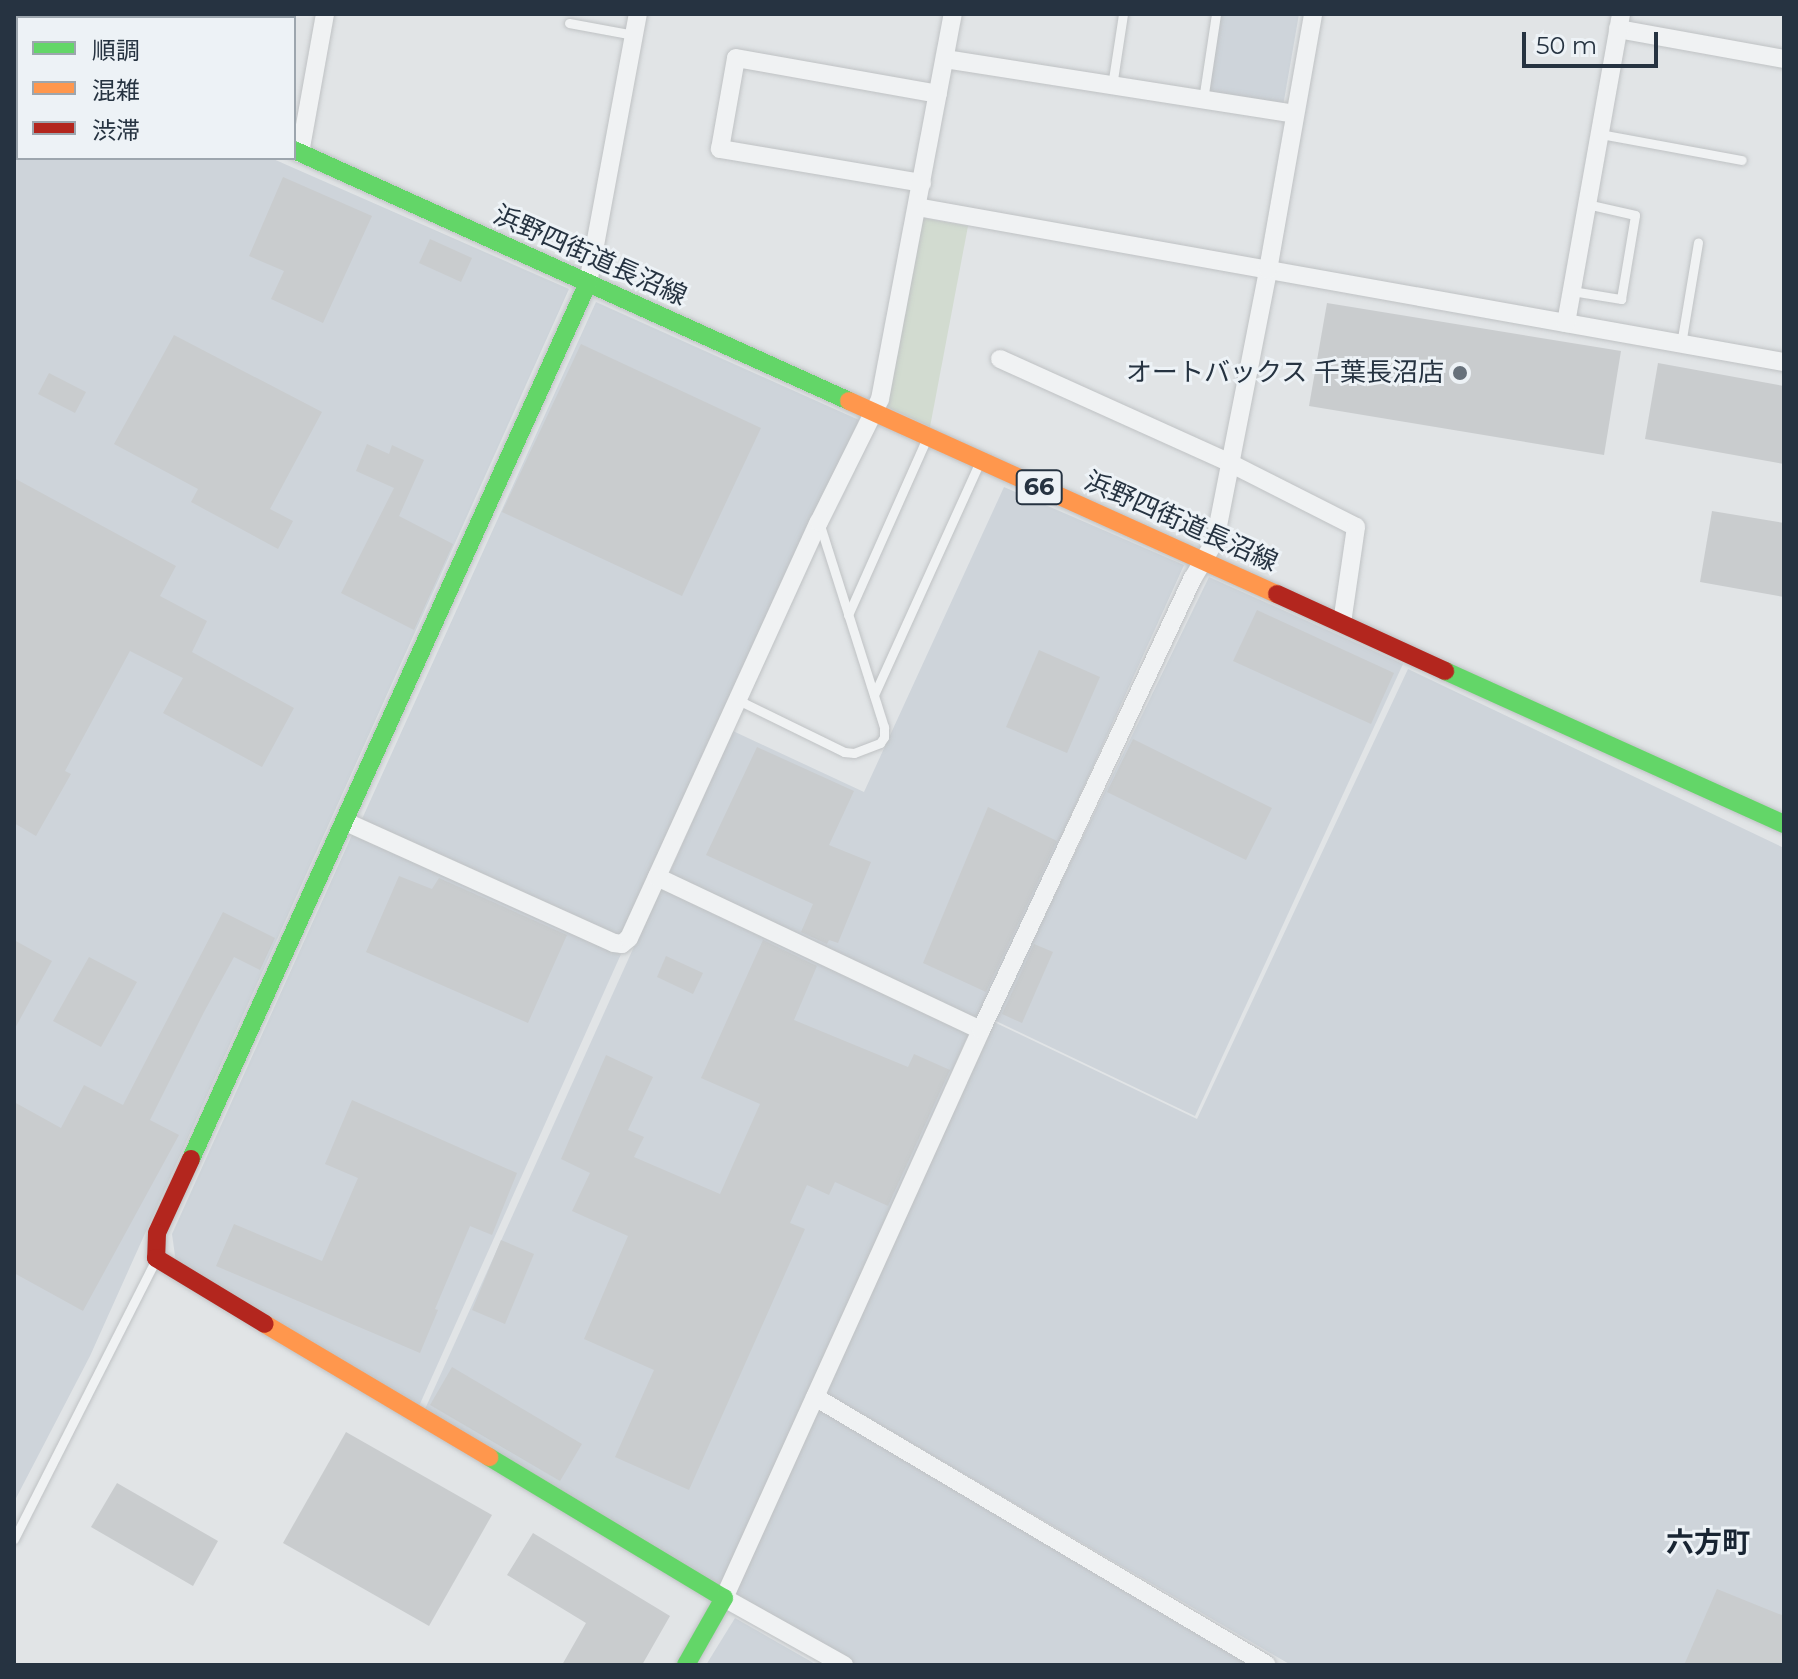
<!DOCTYPE html>
<meta charset="utf-8">
<style>
body{margin:0}
#map{position:relative;width:1798px;height:1679px;overflow:hidden;background:#e1e4e6;font-family:Montserrat,"Noto Sans JP",sans-serif}
div>[style]{position:absolute}
[style*='--x']{left:calc(var(--x)*1px);top:calc(var(--y)*1px);width:calc(var(--w)*1px);rotate:calc(var(--a)*1deg)}
.built>*{inset:0;background:#ced4da}
.green>*{inset:0;background:#d2dbd0}
.building>*{inset:0;background:#c9ccce}
.roads{filter:drop-shadow(0 0 2px #bfc2c4) drop-shadow(0 0 2px #bfc2c4)}
.lane>*{height:9px;margin:-4.5px;padding:0 4.5px;transform-origin:4.5px;border-radius:4.5px;background:#f0f2f3}
.street>*{height:18px;margin:-9px;padding:0 9px;transform-origin:9px;border-radius:9px;background:#f0f2f3}
.fast>*{height:18px;margin:-9px;padding:0 9px;transform-origin:9px;border-radius:9px;background:#63d668}
.slow>*{height:18px;margin:-9px;padding:0 9px;transform-origin:9px;border-radius:9px;background:#ff974d}
.jam>*{height:18px;margin:-9px;padding:0 9px;transform-origin:9px;border-radius:9px;background:#b3261e}
.dots>*{width:22px;height:22px;translate:-50% -50%;box-sizing:border-box;border:4px solid #edf2f6;border-radius:50%}
span{translate:-50% -50%;white-space:nowrap;text-align:center;line-height:1.15;-webkit-text-stroke:6px #edf2f6;paint-order:stroke}
.shield-label span{padding:2px 6px;background:#edf2f6;border:2px solid;border-radius:6px;-webkit-text-stroke-width:0}
.shield-label{font-size:24px;color:#263341;font-weight:700}
.street-label{font-size:26px;color:#263341}
.poi-label{font-size:26px;color:#263341}
.right{translate:-100% -50%;text-align:right}
.neighbourhood-label{font-size:28px;color:#182432;font-weight:700}
.frame{position:absolute;inset:0;border:16px solid #263341;pointer-events:none}
.legend{position:absolute;left:16px;top:16px;width:280px;height:144px;box-sizing:border-box;background:#edf2f6;border:2px solid #9da6ae;margin:0;padding:10px 14px;list-style:none;font-size:24px;color:#263341}
.legend li{display:flex;align-items:center;gap:16px;height:40px}
.legend b{width:40px;border:2px solid #9da6ae}
.scale{position:absolute;left:1522px;top:32px;width:136px;height:36px;box-sizing:border-box;border:4px solid #263341;border-top:0;padding-left:10px;font-size:24px;line-height:28px;white-space:nowrap;color:#263341;-webkit-text-stroke:6px #edf2f6;paint-order:stroke}
</style>
<div id="map">
<div class="built">
<i style="clip-path:polygon(1221px 14px,1299px 14px,1283px 106px,1209px 94px)"></i>
<i style="clip-path:polygon(14px 45px,18px 46px,18px 158px,271px 158px,569px 289px,90px 1356px,14px 1502px)"></i>
<i style="clip-path:polygon(596px 302px,859px 420px,621px 936px,362px 819px)"></i>
<i style="clip-path:polygon(1004px 487px,1184px 565px,978px 1021px,669px 874px,733px 731px,864px 792px)"></i>
<i style="clip-path:polygon(1209px 577px,1403px 664px,1195px 1116px,994px 1020px)"></i>
<i style="clip-path:polygon(1408px 669px,1784px 848px,1784px 1665px,1291px 1665px,824px 1392px,994px 1022px,1197px 1119px)"></i>
<i style="clip-path:polygon(352px 835px,621px 954px,419px 1406px,176px 1263px,172px 1234px)"></i>
<i style="clip-path:polygon(661px 887px,970px 1031px,720px 1587px,425px 1409px)"></i>
<i style="clip-path:polygon(819px 1407px,1252px 1665px,854px 1665px,734px 1596px)"></i>
<i style="clip-path:polygon(735px 1618px,817px 1665px,706px 1665px)"></i>
</div>
<div class="green">
<i style="clip-path:polygon(923px 218px,968px 226px,930px 427px,887px 407px)"></i>
</div>
<div class="building">
<i style="clip-path:polygon(283px 177px,372px 216px,323px 323px,271px 299px,284px 271px,249px 256px)"></i>
<i style="clip-path:polygon(430px 239px,472px 258px,461px 282px,419px 263px)"></i>
<i style="clip-path:polygon(1327px 303px,1621px 351px,1604px 455px,1309px 406px)"></i>
<i style="clip-path:polygon(174px 335px,322px 412px,270px 509px,293px 521px,278px 549px,191px 502px,198px 489px,114px 444px)"></i>
<i style="clip-path:polygon(581px 344px,761px 428px,682px 596px,502px 512px)"></i>
<i style="clip-path:polygon(1658px 363px,1784px 386px,1784px 464px,1645px 439px)"></i>
<i style="clip-path:polygon(49px 373px,86px 392px,75px 413px,38px 394px)"></i>
<i style="clip-path:polygon(367px 444px,389px 454px,392px 445px,424px 460px,399px 516px,453px 544px,414px 630px,341px 593px,394px 488px,356px 471px)"></i>
<i style="clip-path:polygon(14px 478px,176px 566px,160px 596px,207px 621px,192px 652px,294px 708px,262px 767px,163px 713px,183px 678px,130px 651px,65px 771px,71px 774px,36px 836px,14px 823px)"></i>
<i style="clip-path:polygon(1712px 511px,1784px 523px,1784px 597px,1700px 582px)"></i>
<i style="clip-path:polygon(1257px 610px,1394px 673px,1371px 724px,1233px 661px)"></i>
<i style="clip-path:polygon(1039px 650px,1100px 677px,1067px 753px,1006px 727px)"></i>
<i style="clip-path:polygon(1133px 739px,1272px 808px,1246px 860px,1107px 792px)"></i>
<i style="clip-path:polygon(757px 747px,854px 791px,829px 845px,871px 862px,838px 943px,829px 940px,827px 944px,801px 932px,813px 904px,706px 855px)"></i>
<i style="clip-path:polygon(988px 807px,1057px 841px,986px 992px,923px 963px)"></i>
<i style="clip-path:polygon(399px 876px,432px 889px,439px 878px,567px 935px,528px 1023px,366px 952px)"></i>
<i style="clip-path:polygon(223px 912px,275px 938px,260px 970px,234px 957px,204px 1012px,150px 1120px,179px 1135px,83px 1311px,14px 1273px,14px 1102px,61px 1128px,84px 1085px,123px 1105px)"></i>
<i style="clip-path:polygon(14px 940px,52px 961px,14px 1030px)"></i>
<i style="clip-path:polygon(763px 940px,817px 966px,794px 1020px,908px 1067px,914px 1054px,950px 1070px,888px 1206px,835px 1182px,829px 1195px,807px 1185px,790px 1223px,805px 1229px,689px 1490px,615px 1457px,654px 1370px,584px 1339px,628px 1236px,572px 1211px,590px 1173px,561px 1159px,606px 1055px,653px 1077px,628px 1130px,644px 1137px,634px 1157px,720px 1194px,760px 1104px,701px 1078px)"></i>
<i style="clip-path:polygon(1034px 944px,1053px 952px,1022px 1023px,1002px 1014px)"></i>
<i style="clip-path:polygon(666px 956px,703px 973px,693px 994px,657px 977px)"></i>
<i style="clip-path:polygon(89px 957px,137px 982px,101px 1047px,53px 1021px)"></i>
<i style="clip-path:polygon(352px 1100px,517px 1173px,492px 1235px,470px 1226px,435px 1309px,438px 1310px,420px 1353px,216px 1266px,234px 1224px,322px 1261px,358px 1178px,325px 1164px)"></i>
<i style="clip-path:polygon(501px 1240px,534px 1254px,505px 1324px,472px 1310px)"></i>
<i style="clip-path:polygon(452px 1367px,582px 1444px,560px 1481px,430px 1405px)"></i>
<i style="clip-path:polygon(346px 1432px,492px 1515px,429px 1626px,283px 1543px)"></i>
<i style="clip-path:polygon(117px 1483px,218px 1541px,193px 1586px,91px 1527px)"></i>
<i style="clip-path:polygon(533px 1533px,670px 1616px,642px 1665px,562px 1665px,586px 1623px,507px 1575px)"></i>
<i style="clip-path:polygon(1717px 1589px,1784px 1616px,1784px 1665px,1684px 1665px)"></i>
</div>
<div class="roads">
<div class="lane">
<i style="--x:569;--y:23;--w:66;--a:10.5"></i>
<i style="--x:1112;--y:86;--w:73;--a:-81.3"></i>
<i style="--x:1203;--y:100;--w:87;--a:-81.4"></i>
<i style="--x:1600;--y:134;--w:144;--a:10.4"></i>
<i style="--x:1572;--y:291;--w:50;--a:9.3"></i>
<i style="--x:1621;--y:299;--w:85;--a:-80.5"></i>
<i style="--x:1635;--y:215;--w:49;--a:-167.1"></i>
<i style="--x:1681;--y:344;--w:103;--a:-80.5"></i>
<i style="--x:848;--y:615;--w:192;--a:-66"></i>
<i style="--x:874;--y:695;--w:254;--a:-65.6"></i>
<i style="--x:738;--y:700;--w:118;--a:26.1"></i>
<i style="--x:844;--y:752;--w:10;--a:6"></i>
<i style="--x:854;--y:753;--w:28;--a:-21"></i>
<i style="--x:880;--y:743;--w:7;--a:-56"></i>
<i style="--x:884;--y:737;--w:10;--a:-90"></i>
<i style="--x:884;--y:727;--w:212;--a:-107.6"></i>
<i style="--x:14;--y:1539;--w:312;--a:-63.1"></i>
</div>
<div class="street">
<i style="--x:1618;--y:29;--w:169;--a:10.2"></i>
<i style="--x:945;--y:59;--w:354;--a:8.9"></i>
<i style="--x:300;--y:153;--w:141;--a:-79.8"></i>
<i style="--x:922;--y:183;--w:205;--a:-170.4"></i>
<i style="--x:720;--y:149;--w:92;--a:-80"></i>
<i style="--x:736;--y:58;--w:205;--a:10.1"></i>
<i style="--x:917;--y:207;--w:881;--a:10.14"></i>
<i style="--x:588;--y:283;--w:274;--a:-79.5"></i>
<i style="--x:1566;--y:323;--w:314;--a:-79.9"></i>
<i style="--x:1000;--y:359;--w:252;--a:24.3"></i>
<i style="--x:1230;--y:463;--w:141;--a:26.9"></i>
<i style="--x:1356;--y:527;--w:97;--a:98.3"></i>
<i style="--x:346;--y:822;--w:294;--a:24.3"></i>
<i style="--x:614;--y:943;--w:8;--a:7"></i>
<i style="--x:622;--y:944;--w:9;--a:-41"></i>
<i style="--x:629;--y:938;--w:457;--a:-65.5"></i>
<i style="--x:819;--y:522;--w:137;--a:-63.6"></i>
<i style="--x:880;--y:399;--w:392;--a:-79.3"></i>
<i style="--x:657;--y:877;--w:358;--a:25.3"></i>
<i style="--x:815;--y:1397;--w:525;--a:30.66"></i>
<i style="--x:844;--y:1665;--w:137;--a:-150.8"></i>
<i style="--x:724;--y:1598;--w:623;--a:-65.65"></i>
<i style="--x:981;--y:1030;--w:499;--a:-64.9"></i>
<i style="--x:1193;--y:578;--w:43;--a:-59.3"></i>
<i style="--x:1215;--y:541;--w:276;--a:-78.9"></i>
<i style="--x:1268;--y:270;--w:260;--a:-80"></i>
</div>
<div class="fast">
<i style="--x:14;--y:21;--w:4;--a:27"></i>
<i style="--x:294;--y:150;--w:609;--a:24.33"></i>
<i style="--x:1445;--y:671;--w:372;--a:24.3"></i>
<i style="--x:191;--y:1159;--w:962;--a:-65.62"></i>
<i style="--x:489;--y:1457;--w:274;--a:31"></i>
<i style="--x:724;--y:1598;--w:77;--a:119.6"></i>
</div>
<div class="slow">
<i style="--x:849;--y:401;--w:470;--a:24.3"></i>
<i style="--x:265;--y:1324;--w:261;--a:30.7"></i>
</div>
<div class="jam">
<i style="--x:1277;--y:594;--w:185;--a:24.6"></i>
<i style="--x:191;--y:1159;--w:81;--a:114.7"></i>
<i style="--x:157;--y:1233;--w:25;--a:92"></i>
<i style="--x:156;--y:1258;--w:127;--a:31.2"></i>
</div>
</div>
<div class="dots">
<i style="left:1460px;top:373px;background:#67717b"></i>
</div>
<div class="shield-label">
<span style="left:1039px;top:487px">66</span>
</div>
<div class="street-label">
<span style="left:590px;top:256px;rotate:24deg">浜野四街道長沼線</span>
<span style="left:1181px;top:522px;rotate:24deg">浜野四街道長沼線</span>
</div>
<div class="poi-label">
<span class="right" style="left:1444px;top:373px">オートバックス 千葉長沼店</span>
</div>
<div class="neighbourhood-label">
<span style="left:1708px;top:1542px">六方町</span>
</div>
<div class="frame"></div>
<ul class="legend">
<li><b style="height:10px;background:#63d668"></b>順調</li>
<li><b style="height:10px;background:#ff974d"></b>混雑</li>
<li><b style="height:10px;background:#b3261e"></b>渋滞</li>
</ul>
<div class="scale">50 m</div>
</div>
